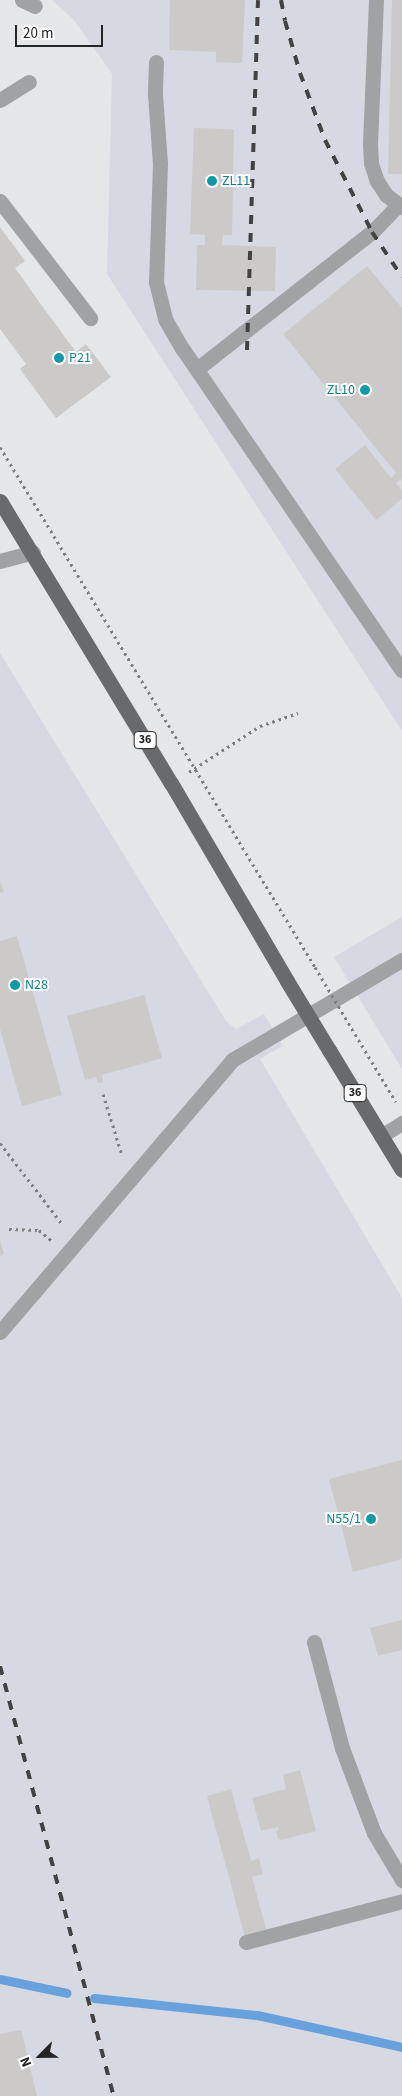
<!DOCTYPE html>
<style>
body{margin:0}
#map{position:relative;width:402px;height:2096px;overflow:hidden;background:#e5e6e8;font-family:"Source Sans 3",sans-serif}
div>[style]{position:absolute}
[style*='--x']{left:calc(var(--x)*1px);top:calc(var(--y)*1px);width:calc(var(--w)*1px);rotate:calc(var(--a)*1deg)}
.built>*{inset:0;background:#d6d9e2}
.stream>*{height:9px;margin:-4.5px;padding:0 4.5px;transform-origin:4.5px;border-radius:4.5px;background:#69a1dd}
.building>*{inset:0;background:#cccac9}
.path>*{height:3px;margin-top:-1.5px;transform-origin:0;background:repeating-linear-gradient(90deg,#7f7f81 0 2.5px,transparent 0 6.5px)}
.lane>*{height:15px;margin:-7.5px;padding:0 7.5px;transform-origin:7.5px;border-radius:7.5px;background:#a1a2a3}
.primary>*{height:15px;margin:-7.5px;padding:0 7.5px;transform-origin:7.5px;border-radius:7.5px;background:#686a6b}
.rail>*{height:4px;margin-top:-2px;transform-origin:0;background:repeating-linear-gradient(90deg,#424243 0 9px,transparent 0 18px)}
.path-bridge>*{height:3px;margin-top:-1.5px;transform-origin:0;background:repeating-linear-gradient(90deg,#7f7f81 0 2.5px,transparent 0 6.5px)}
.primary-bridge>*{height:15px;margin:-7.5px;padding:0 7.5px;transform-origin:7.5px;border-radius:7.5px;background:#686a6b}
.dots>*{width:14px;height:14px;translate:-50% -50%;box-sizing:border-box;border:2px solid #fff;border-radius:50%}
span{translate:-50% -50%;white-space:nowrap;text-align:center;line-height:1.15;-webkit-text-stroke:4px #fff;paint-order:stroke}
.shield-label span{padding:1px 4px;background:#fff;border:1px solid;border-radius:4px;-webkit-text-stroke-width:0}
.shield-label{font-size:12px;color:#252526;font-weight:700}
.culture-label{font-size:14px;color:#0d838f}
.left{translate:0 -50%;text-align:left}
.right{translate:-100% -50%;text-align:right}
.north{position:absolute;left:15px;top:2031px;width:50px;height:50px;-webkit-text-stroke:4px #fff;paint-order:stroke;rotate:247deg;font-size:14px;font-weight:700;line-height:20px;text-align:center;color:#252526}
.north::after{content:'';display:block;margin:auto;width:18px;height:22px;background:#252526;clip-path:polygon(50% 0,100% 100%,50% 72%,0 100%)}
.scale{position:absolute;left:15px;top:25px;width:88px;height:22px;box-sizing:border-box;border:2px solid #252526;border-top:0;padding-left:6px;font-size:15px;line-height:18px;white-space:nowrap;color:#252526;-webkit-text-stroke:4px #fff;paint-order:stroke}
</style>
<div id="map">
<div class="built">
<i style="clip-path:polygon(52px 0,402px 0,402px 731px,107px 274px,112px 74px,74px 20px)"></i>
<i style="clip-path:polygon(0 653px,226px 1021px,236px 1029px,264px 1014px,283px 1046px,260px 1059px,402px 1298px,402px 2096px,0 2096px)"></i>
<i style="clip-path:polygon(402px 917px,402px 1069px,334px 957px)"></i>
</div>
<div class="stream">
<i style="--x:0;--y:1979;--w:68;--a:11.8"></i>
<i style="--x:94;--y:1998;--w:164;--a:6"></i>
<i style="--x:257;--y:2015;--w:148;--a:12.4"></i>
</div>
<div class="building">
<i style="clip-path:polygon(170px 0,245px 0,242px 63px,216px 62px,216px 52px,169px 50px)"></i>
<i style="clip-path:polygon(392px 0,402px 0,402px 174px,388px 174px)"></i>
<i style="clip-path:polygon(194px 128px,234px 129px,232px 235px,223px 235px,222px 245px,276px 247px,275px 291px,196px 290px,197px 245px,205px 245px,205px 235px,190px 234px)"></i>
<i style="clip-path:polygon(0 227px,25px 261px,15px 268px,45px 310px,76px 352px,86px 344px,111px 377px,56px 418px,20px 369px,26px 364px,0 329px)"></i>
<i style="clip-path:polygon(367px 266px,402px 308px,402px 481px,401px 479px,396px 483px,402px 491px,402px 499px,376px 520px,335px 469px,365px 445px,391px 478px,396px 473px,283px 334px)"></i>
<i style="clip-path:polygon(0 881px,4px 892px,0 893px)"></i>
<i style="clip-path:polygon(17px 936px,62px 1095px,22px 1106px,0 1029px,0 941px)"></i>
<i style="clip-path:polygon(144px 995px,162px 1058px,102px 1075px,103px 1082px,100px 1083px,98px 1083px,96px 1077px,85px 1080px,67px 1016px)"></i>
<i style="clip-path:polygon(0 1240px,4px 1254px,0 1256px)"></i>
<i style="clip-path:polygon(402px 1460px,402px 1559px,353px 1572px,329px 1479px)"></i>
<i style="clip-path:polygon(402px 1620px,402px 1650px,378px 1656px,370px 1628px)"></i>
<i style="clip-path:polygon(300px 1770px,316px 1831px,282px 1840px,278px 1839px,276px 1831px,279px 1831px,278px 1827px,261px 1831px,252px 1798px,286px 1789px,283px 1775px)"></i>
<i style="clip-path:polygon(231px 1789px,251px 1861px,259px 1858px,263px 1874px,252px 1877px,266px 1929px,245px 1937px,207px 1796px)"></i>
<i style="clip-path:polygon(21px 2030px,37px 2096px,0 2096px,0 2034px)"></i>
</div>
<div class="path">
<i style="--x:0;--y:447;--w:608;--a:58.79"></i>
<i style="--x:189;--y:772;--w:85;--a:-32.9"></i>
<i style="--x:260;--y:726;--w:40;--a:-18.9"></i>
<i style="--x:355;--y:1034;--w:79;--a:58.9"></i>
<i style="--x:103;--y:1094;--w:64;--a:72.7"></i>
<i style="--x:0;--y:1143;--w:103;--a:52.5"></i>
<i style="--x:9;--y:1229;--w:30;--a:2"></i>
<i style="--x:39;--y:1230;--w:16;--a:40"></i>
</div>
<div class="lane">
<i style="--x:22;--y:0;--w:14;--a:25"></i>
<i style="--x:376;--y:0;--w:144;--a:92.4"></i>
<i style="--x:370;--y:144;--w:19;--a:87"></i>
<i style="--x:371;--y:163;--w:19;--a:72"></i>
<i style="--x:377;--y:181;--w:17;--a:57"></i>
<i style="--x:386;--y:195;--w:20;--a:37"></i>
<i style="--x:156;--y:62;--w:32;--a:92"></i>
<i style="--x:155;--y:94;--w:69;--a:85.9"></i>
<i style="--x:160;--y:163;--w:119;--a:91.9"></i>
<i style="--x:156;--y:282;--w:38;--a:76"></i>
<i style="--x:165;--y:319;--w:34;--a:60"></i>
<i style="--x:182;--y:348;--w:390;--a:55.7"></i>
<i style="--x:0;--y:100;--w:34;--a:-32"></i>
<i style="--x:0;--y:201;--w:148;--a:52.4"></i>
<i style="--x:197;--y:369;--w:222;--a:-38.1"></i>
<i style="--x:372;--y:232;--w:37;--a:-46"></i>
<i style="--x:0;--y:561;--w:34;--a:-15"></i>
<i style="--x:381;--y:1136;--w:25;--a:-32"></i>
<i style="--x:0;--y:1332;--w:358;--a:-49.5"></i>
<i style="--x:232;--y:1060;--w:197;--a:-30.5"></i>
<i style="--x:314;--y:1642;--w:110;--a:75.2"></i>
<i style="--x:342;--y:1748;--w:91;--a:69.4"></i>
<i style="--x:374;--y:1833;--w:55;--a:59.2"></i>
<i style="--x:246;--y:1942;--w:161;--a:-14.7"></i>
</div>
<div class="primary">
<i style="--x:0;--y:501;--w:330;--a:58.8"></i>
<i style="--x:171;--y:783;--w:229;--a:59.6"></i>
<i style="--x:329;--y:1050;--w:140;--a:58.7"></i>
</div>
<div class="rail">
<i style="--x:281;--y:0;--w:21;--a:79"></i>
<i style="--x:285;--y:21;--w:54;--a:73.9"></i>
<i style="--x:300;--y:73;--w:72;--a:69.5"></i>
<i style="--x:325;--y:140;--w:103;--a:62.9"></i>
<i style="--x:372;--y:232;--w:54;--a:56.3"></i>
<i style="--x:247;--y:350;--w:350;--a:-88.2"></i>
<i style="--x:0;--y:1666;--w:445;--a:75.2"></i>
</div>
<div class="path-bridge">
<i style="--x:315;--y:967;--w:78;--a:59.2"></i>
</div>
<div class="primary-bridge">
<i style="--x:287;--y:981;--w:81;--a:58.7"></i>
</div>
<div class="dots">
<i style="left:212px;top:181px;background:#0f9aa8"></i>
<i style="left:59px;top:358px;background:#0f9aa8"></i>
<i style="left:365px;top:390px;background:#0f9aa8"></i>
<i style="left:15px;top:985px;background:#0f9aa8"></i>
<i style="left:371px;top:1519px;background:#0f9aa8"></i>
</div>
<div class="shield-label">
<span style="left:145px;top:740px">36</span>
<span style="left:355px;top:1093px">36</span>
</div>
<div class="culture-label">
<span class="left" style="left:222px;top:181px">ZL11</span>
<span class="left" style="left:69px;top:358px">P21</span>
<span class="right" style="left:355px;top:390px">ZL10</span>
<span class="left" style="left:25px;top:985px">N28</span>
<span class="right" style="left:361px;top:1519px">N55/1</span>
</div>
<div class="north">N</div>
<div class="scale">20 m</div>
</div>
